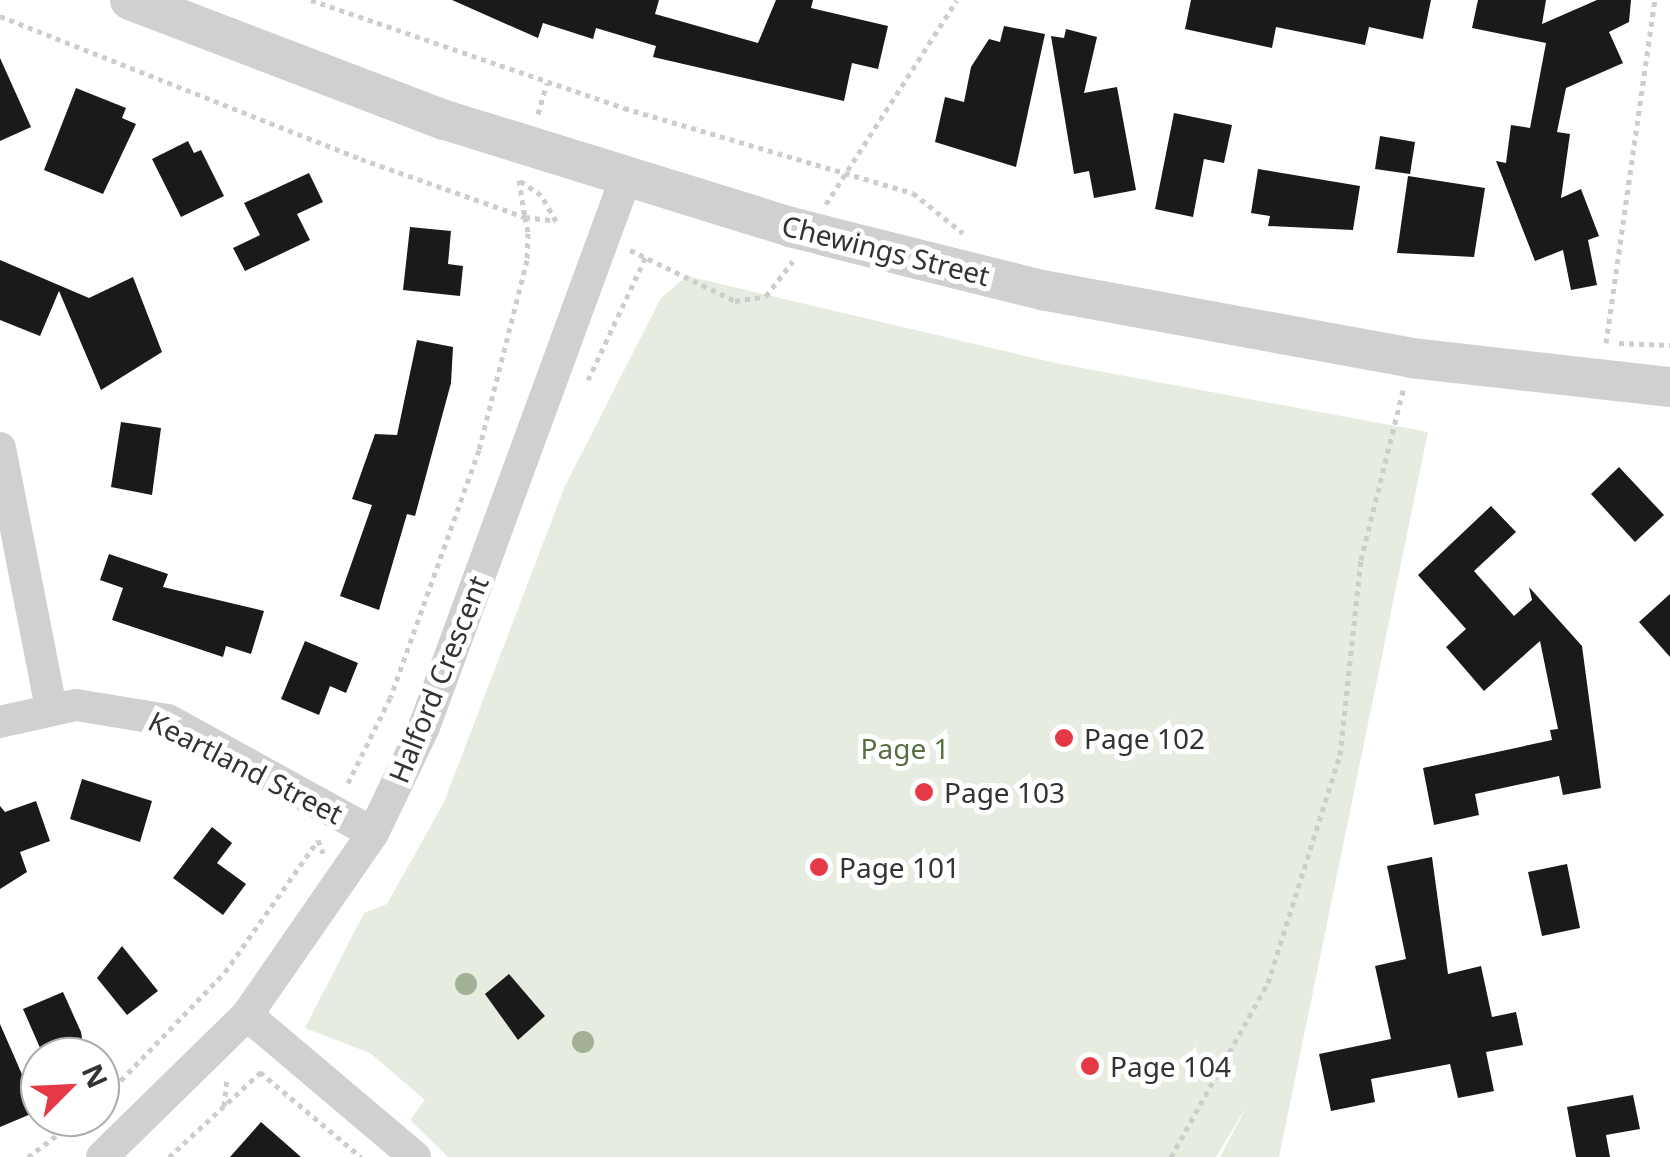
<!DOCTYPE html>
<style>
body{margin:0}
#map{position:relative;width:1670px;height:1157px;overflow:hidden;background:#fff;font-family:"Noto Sans",sans-serif}
div>[style]{position:absolute}
[style*='--x']{left:calc(var(--x)*1px);top:calc(var(--y)*1px);width:calc(var(--w)*1px);rotate:calc(var(--a)*1deg)}
.green>*{inset:0;background:#e6ecdf}
.building>*{inset:0;background:#1a1a1a}
.path>*{height:5px;margin-top:-2.5px;transform-origin:0;background:repeating-linear-gradient(90deg,#cdcdcd 0 5px,transparent 0 10px)}
.minor>*{height:32px;margin:-16px;padding:0 16px;transform-origin:16px;border-radius:16px;background:#d0d0d0}
.tertiary>*{height:40px;margin:-20px;padding:0 20px;transform-origin:20px;border-radius:20px;background:#d0d0d0}
.tertiary-bridge>*{height:40px;margin:-20px;padding:0 20px;transform-origin:20px;border-radius:20px;background:#d0d0d0}
.trees>*{width:22px;height:22px;margin:-11px;border-radius:50%;background:#a2b095}
.dots>*{width:28px;height:28px;translate:-50% -50%;box-sizing:border-box;border:5px solid #fff;border-radius:50%}
span{translate:-50% -50%;white-space:nowrap;text-align:center;line-height:1.15;-webkit-text-stroke:10px #fff;paint-order:stroke}
.street-label{font-size:28px;color:#333}
.poi-label{font-size:28px;color:#333}
.left{translate:0 -50%;text-align:left}
.park-label{font-size:28px;color:#56703f}
.north{position:absolute;left:20px;top:1037px;width:100px;height:100px;box-sizing:border-box;background:#fff;border:2px solid #adadad;border-radius:50%;rotate:66deg;font-size:28px;font-weight:700;line-height:40px;text-align:center;color:#333}
.north::after{content:'';display:block;margin:auto;width:35px;height:45px;background:#e63946;clip-path:polygon(50% 0,100% 100%,50% 72%,0 100%)}
</style>
<div id="map">
<div class="green">
<i style="clip-path:polygon(687px 276px,1055px 363px,1428px 432px,1279px 1157px,1220px 1157px,1248px 1104px,1216px 1157px,448px 1157px,410px 1120px,425px 1100px,370px 1053px,305px 1028px,364px 913px,387px 904px,444px 802px,565px 486px,661px 298px)"></i>
</div>
<div class="building">
<i style="clip-path:polygon(452px 0,659px 0,655px 14px,758px 43px,776px 0,813px 0,811px 8px,888px 26px,878px 69px,852px 63px,844px 101px,653px 57px,656px 46px,596px 28px,593px 39px,543px 23px,538px 38px)"></i>
<i style="clip-path:polygon(1191px 0,1431px 0,1423px 39px,1369px 27px,1365px 45px,1276px 27px,1272px 48px,1185px 29px)"></i>
<i style="clip-path:polygon(1478px 0,1546px 0,1542px 24px,1597px 0,1631px 0,1629px 22px,1609px 32px,1623px 63px,1566px 88px,1557px 132px,1570px 134px,1561px 198px,1581px 189px,1599px 236px,1588px 240px,1597px 285px,1571px 290px,1563px 250px,1535px 261px,1496px 161px,1506px 163px,1511px 125px,1530px 128px,1546px 43px,1472px 28px)"></i>
<i style="clip-path:polygon(1004px 26px,1045px 34px,1016px 167px,935px 142px,945px 97px,964px 102px,971px 67px,989px 39px,1000px 42px)"></i>
<i style="clip-path:polygon(1066px 29px,1097px 37px,1084px 93px,1117px 87px,1136px 190px,1094px 198px,1089px 171px,1074px 174px,1051px 36px,1064px 38px)"></i>
<i style="clip-path:polygon(0 58px,31px 127px,0 141px)"></i>
<i style="clip-path:polygon(76px 88px,126px 108px,122px 118px,136px 124px,103px 194px,44px 170px)"></i>
<i style="clip-path:polygon(1174px 113px,1232px 125px,1224px 163px,1204px 159px,1193px 217px,1155px 209px)"></i>
<i style="clip-path:polygon(1380px 136px,1415px 142px,1410px 174px,1375px 169px)"></i>
<i style="clip-path:polygon(188px 141px,194px 153px,201px 150px,224px 196px,181px 217px,152px 159px)"></i>
<i style="clip-path:polygon(1258px 169px,1360px 186px,1353px 230px,1268px 226px,1270px 216px,1251px 213px)"></i>
<i style="clip-path:polygon(309px 173px,323px 202px,297px 214px,310px 240px,245px 271px,233px 248px,260px 235px,244px 203px)"></i>
<i style="clip-path:polygon(1408px 176px,1485px 188px,1474px 257px,1397px 253px)"></i>
<i style="clip-path:polygon(410px 227px,451px 231px,448px 264px,463px 266px,460px 296px,403px 290px)"></i>
<i style="clip-path:polygon(0 260px,89px 298px,133px 277px,162px 352px,101px 390px,59px 291px,40px 336px,0 320px)"></i>
<i style="clip-path:polygon(417px 340px,453px 347px,451px 383px,415px 516px,407px 514px,379px 610px,340px 596px,372px 505px,352px 499px,375px 434px,397px 435px)"></i>
<i style="clip-path:polygon(121px 422px,161px 428px,152px 495px,111px 487px)"></i>
<i style="clip-path:polygon(1619px 467px,1664px 515px,1635px 542px,1591px 494px)"></i>
<i style="clip-path:polygon(1491px 506px,1516px 532px,1474px 571px,1514px 616px,1532px 600px,1529px 587px,1582px 646px,1601px 788px,1563px 795px,1559px 776px,1475px 794px,1479px 815px,1434px 825px,1423px 768px,1552px 740px,1550px 730px,1558px 729px,1540px 641px,1484px 691px,1446px 647px,1466px 629px,1418px 575px)"></i>
<i style="clip-path:polygon(109px 554px,168px 574px,163px 587px,264px 611px,251px 654px,226px 646px,223px 657px,112px 620px,123px 588px,100px 580px)"></i>
<i style="clip-path:polygon(1670px 594px,1670px 657px,1639px 622px)"></i>
<i style="clip-path:polygon(305px 641px,358px 663px,346px 693px,330px 686px,319px 715px,281px 699px)"></i>
<i style="clip-path:polygon(82px 779px,152px 801px,140px 842px,70px 819px)"></i>
<i style="clip-path:polygon(36px 801px,50px 841px,20px 852px,27px 872px,0 889px,0 806px,5px 812px)"></i>
<i style="clip-path:polygon(212px 827px,232px 843px,217px 863px,246px 884px,223px 915px,173px 878px)"></i>
<i style="clip-path:polygon(1432px 857px,1448px 974px,1481px 966px,1492px 1017px,1516px 1012px,1523px 1045px,1486px 1052px,1494px 1091px,1458px 1098px,1450px 1064px,1371px 1079px,1375px 1102px,1331px 1111px,1319px 1054px,1391px 1039px,1375px 966px,1406px 959px,1387px 866px)"></i>
<i style="clip-path:polygon(1567px 864px,1580px 928px,1542px 936px,1528px 872px)"></i>
<i style="clip-path:polygon(122px 946px,158px 991px,127px 1015px,97px 978px)"></i>
<i style="clip-path:polygon(509px 974px,545px 1016px,518px 1040px,485px 994px)"></i>
<i style="clip-path:polygon(63px 992px,81px 1032px,85px 1057px,44px 1057px,23px 1009px)"></i>
<i style="clip-path:polygon(0 1024px,38px 1111px,0 1127px)"></i>
<i style="clip-path:polygon(1633px 1095px,1640px 1129px,1606px 1135px,1610px 1157px,1576px 1157px,1567px 1107px)"></i>
<i style="clip-path:polygon(261px 1122px,301px 1157px,230px 1157px)"></i>
</div>
<div class="path">
<i style="--x:311;--y:0;--w:331;--a:19"></i>
<i style="--x:624;--y:108;--w:301;--a:16.4"></i>
<i style="--x:913;--y:193;--w:64;--a:38.7"></i>
<i style="--x:0;--y:16;--w:388;--a:21.6"></i>
<i style="--x:361;--y:159;--w:174;--a:19.5"></i>
<i style="--x:525;--y:217;--w:31;--a:7"></i>
<i style="--x:556;--y:221;--w:30;--a:-120"></i>
<i style="--x:541;--y:195;--w:27;--a:-146"></i>
<i style="--x:519;--y:180;--w:37;--a:81"></i>
<i style="--x:525;--y:217;--w:16;--a:79"></i>
<i style="--x:528;--y:233;--w:27;--a:92"></i>
<i style="--x:527;--y:260;--w:196;--a:104.2"></i>
<i style="--x:479;--y:450;--w:263;--a:109.7"></i>
<i style="--x:390;--y:698;--w:95;--a:116.3"></i>
<i style="--x:538;--y:114;--w:32;--a:-74"></i>
<i style="--x:826;--y:204;--w:242;--a:-57.3"></i>
<i style="--x:630;--y:250;--w:117;--a:25.9"></i>
<i style="--x:735;--y:301;--w:31;--a:-9"></i>
<i style="--x:766;--y:296;--w:44;--a:-52.4"></i>
<i style="--x:1606;--y:343;--w:346;--a:-81.9"></i>
<i style="--x:1619;--y:343;--w:51;--a:2.2"></i>
<i style="--x:588;--y:380;--w:137;--a:-64.9"></i>
<i style="--x:260;--y:1072;--w:132;--a:40.1"></i>
<i style="--x:100;--y:1102;--w:180;--a:-46.1"></i>
<i style="--x:225;--y:972;--w:161;--a:-54.8"></i>
<i style="--x:318;--y:840;--w:14;--a:69"></i>
<i style="--x:224;--y:1106;--w:27;--a:-84"></i>
<i style="--x:28;--y:1157;--w:66;--a:-37"></i>
<i style="--x:169;--y:1157;--w:128;--a:-42.8"></i>
<i style="--x:1171;--y:1157;--w:199;--a:-60.9"></i>
<i style="--x:1268;--y:983;--w:239;--a:-72.5"></i>
<i style="--x:1340;--y:755;--w:196;--a:-83.9"></i>
<i style="--x:1361;--y:560;--w:175;--a:-76.1"></i>
</div>
<div class="minor">
<i style="--x:0;--y:448;--w:264;--a:78.9"></i>
<i style="--x:0;--y:722;--w:78;--a:-12.6"></i>
<i style="--x:76;--y:705;--w:93;--a:9.3"></i>
<i style="--x:168;--y:720;--w:234;--a:28.9"></i>
<i style="--x:247;--y:1015;--w:220;--a:40.2"></i>
<i style="--x:102;--y:1157;--w:203;--a:-44.4"></i>
<i style="--x:247;--y:1015;--w:221;--a:-55.3"></i>
<i style="--x:373;--y:833;--w:118;--a:-64.3"></i>
<i style="--x:424;--y:727;--w:583;--a:-69.82"></i>
</div>
<div class="tertiary">
<i style="--x:130;--y:0;--w:337;--a:20.9"></i>
<i style="--x:445;--y:120;--w:361;--a:17.2"></i>
<i style="--x:825;--y:236;--w:224;--a:14"></i>
<i style="--x:1042;--y:290;--w:375;--a:10.4"></i>
<i style="--x:1411;--y:358;--w:261;--a:6.4"></i>
</div>
<div class="tertiary-bridge">
<i style="--x:790;--y:227;--w:36;--a:14"></i>
</div>
<div class="trees">
<i style="left:466px;top:984px"></i>
<i style="left:583px;top:1042px"></i>
</div>
<div class="dots">
<i style="left:1064px;top:738px;background:#e63946"></i>
<i style="left:924px;top:792px;background:#e63946"></i>
<i style="left:819px;top:867px;background:#e63946"></i>
<i style="left:1090px;top:1066px;background:#e63946"></i>
</div>
<div class="street-label">
<span style="left:886px;top:250px;rotate:14deg">Chewings Street</span>
<span style="left:438px;top:679px;rotate:-68deg">Halford Crescent</span>
<span style="left:246px;top:767px;rotate:27deg">Keartland Street</span>
</div>
<div class="poi-label">
<span class="left" style="left:1084px;top:738px">Page 102</span>
<span class="left" style="left:944px;top:792px">Page 103</span>
<span class="left" style="left:839px;top:867px">Page 101</span>
<span class="left" style="left:1110px;top:1066px">Page 104</span>
</div>
<div class="park-label">
<span style="left:905px;top:748px">Page 1</span>
</div>
<div class="north">N</div>
</div>
